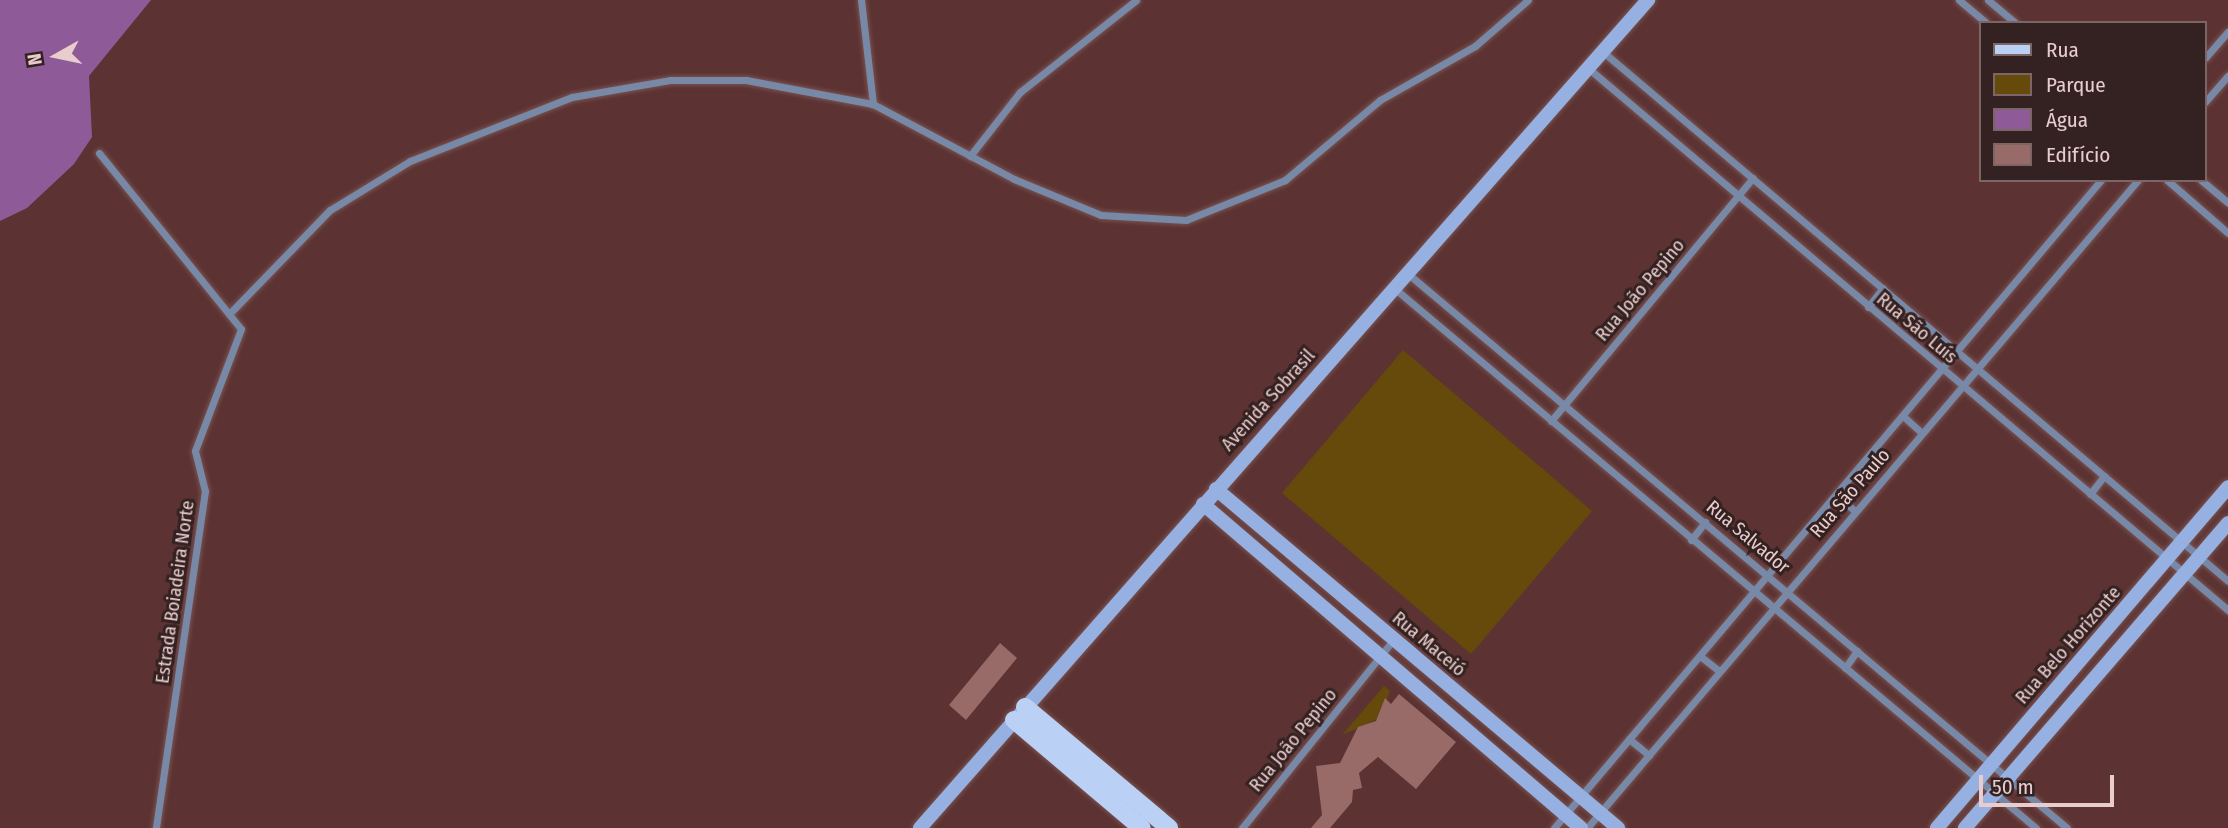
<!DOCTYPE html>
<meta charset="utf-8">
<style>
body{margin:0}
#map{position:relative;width:2228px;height:828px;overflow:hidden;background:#5c3332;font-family:"Fira Sans Condensed",sans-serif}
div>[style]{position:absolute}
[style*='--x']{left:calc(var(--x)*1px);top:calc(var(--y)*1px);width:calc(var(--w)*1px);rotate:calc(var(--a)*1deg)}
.green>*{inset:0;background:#654a0c}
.water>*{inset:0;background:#8f5a98}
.building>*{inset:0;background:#986a68}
.roads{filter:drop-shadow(0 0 2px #785251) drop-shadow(0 0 2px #785251)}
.street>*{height:7px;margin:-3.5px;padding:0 3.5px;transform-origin:3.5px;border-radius:3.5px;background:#7889a7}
.secondary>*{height:14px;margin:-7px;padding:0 7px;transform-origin:7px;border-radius:7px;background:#96b1e1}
.primary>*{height:18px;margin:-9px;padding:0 9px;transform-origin:9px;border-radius:9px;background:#bbd0f5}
span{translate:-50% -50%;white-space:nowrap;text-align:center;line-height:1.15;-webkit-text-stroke:6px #342121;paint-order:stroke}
.street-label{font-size:19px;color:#e8cdcc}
.legend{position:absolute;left:1979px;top:21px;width:228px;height:161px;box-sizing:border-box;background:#342121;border:2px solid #7c6665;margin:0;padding:9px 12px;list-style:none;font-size:21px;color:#e8cdcc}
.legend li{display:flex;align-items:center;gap:14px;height:35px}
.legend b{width:35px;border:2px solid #7c6665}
.north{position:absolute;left:21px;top:21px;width:70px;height:70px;-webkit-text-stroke:5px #342121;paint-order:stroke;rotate:261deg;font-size:19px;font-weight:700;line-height:28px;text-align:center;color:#e8cdcc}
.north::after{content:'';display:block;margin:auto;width:24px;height:32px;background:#e8cdcc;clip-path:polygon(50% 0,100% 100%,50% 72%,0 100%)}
.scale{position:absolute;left:1979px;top:775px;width:135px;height:32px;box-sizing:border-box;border:4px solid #e8cdcc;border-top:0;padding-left:9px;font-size:21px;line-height:24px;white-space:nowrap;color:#e8cdcc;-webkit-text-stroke:5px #342121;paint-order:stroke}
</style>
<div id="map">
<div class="green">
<i style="clip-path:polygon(1403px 350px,1592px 511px,1471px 654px,1282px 493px)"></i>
<i style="clip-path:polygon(1384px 686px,1390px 691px,1380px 718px,1342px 735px)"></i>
</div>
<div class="water">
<i style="clip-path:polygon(0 0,151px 0,89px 76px,92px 137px,74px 164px,27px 208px,0 221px)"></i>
</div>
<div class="building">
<i style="clip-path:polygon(1000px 643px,1017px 658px,966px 720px,949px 705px)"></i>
<i style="clip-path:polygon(1399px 694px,1456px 742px,1416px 789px,1378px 757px,1359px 773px,1362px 788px,1353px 790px,1352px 802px,1330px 828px,1311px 828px,1322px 815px,1316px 766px,1340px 763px,1358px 727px,1376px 721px,1385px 698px,1391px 704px)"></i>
</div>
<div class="roads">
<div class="street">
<i style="--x:861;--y:0;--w:105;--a:83.4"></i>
<i style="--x:1959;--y:0;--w:35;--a:40"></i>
<i style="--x:1988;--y:0;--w:35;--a:40"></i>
<i style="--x:1602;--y:51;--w:820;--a:40.25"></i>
<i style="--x:2205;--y:58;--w:35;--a:-49"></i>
<i style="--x:1588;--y:68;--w:839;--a:40.26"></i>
<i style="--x:2205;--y:102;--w:35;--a:-49"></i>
<i style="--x:99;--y:153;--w:226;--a:51.1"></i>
<i style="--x:241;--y:329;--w:130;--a:110.7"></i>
<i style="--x:195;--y:451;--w:41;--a:76"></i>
<i style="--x:205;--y:491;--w:341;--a:98.3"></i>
<i style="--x:970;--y:156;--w:81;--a:-52"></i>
<i style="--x:1020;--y:92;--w:148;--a:-38.4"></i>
<i style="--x:2167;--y:180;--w:81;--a:41"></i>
<i style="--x:2201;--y:180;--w:35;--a:40"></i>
<i style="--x:1407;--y:273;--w:862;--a:40.06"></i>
<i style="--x:1394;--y:288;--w:839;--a:40.07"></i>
<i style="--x:1868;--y:307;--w:24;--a:-52"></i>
<i style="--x:231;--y:312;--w:142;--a:-45.9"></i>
<i style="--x:330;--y:210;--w:94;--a:-31.5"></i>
<i style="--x:410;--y:161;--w:174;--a:-21.6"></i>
<i style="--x:572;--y:97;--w:99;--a:-9.8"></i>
<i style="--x:670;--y:80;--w:76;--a:0"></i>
<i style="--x:746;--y:80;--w:129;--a:10.7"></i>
<i style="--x:873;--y:104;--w:160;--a:28"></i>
<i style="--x:1014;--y:179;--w:94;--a:22.5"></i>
<i style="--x:1101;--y:215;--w:85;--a:3.4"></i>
<i style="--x:1186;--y:220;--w:107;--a:-22"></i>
<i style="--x:1285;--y:180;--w:124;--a:-40.1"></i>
<i style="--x:1380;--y:100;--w:109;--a:-29.6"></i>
<i style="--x:1475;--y:46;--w:70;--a:-41"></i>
<i style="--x:1903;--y:416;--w:25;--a:42"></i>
<i style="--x:1551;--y:421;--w:316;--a:-50.3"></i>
<i style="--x:2090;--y:494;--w:23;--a:-52"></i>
<i style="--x:1836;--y:495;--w:25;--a:40"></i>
<i style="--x:1691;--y:540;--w:23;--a:-52"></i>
<i style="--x:1700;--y:656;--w:24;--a:38"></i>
<i style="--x:1845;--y:668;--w:21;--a:-55"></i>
<i style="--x:1629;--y:739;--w:26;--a:39"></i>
<i style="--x:1242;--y:828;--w:243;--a:-51.2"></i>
<i style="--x:1554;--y:828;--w:848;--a:-49.83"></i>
<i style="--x:1587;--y:828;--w:851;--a:-49.63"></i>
</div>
<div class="secondary">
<i style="--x:1216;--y:489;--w:526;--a:40.14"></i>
<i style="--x:1203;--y:504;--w:498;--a:40.6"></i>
<i style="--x:920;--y:828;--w:1103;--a:-48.68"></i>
<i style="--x:1937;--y:828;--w:448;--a:-49.5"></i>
<i style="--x:1965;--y:828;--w:403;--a:-49.2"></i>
</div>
<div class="primary">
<i style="--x:1025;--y:707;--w:188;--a:40"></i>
<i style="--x:1014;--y:720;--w:167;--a:40.2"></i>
</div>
</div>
<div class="street-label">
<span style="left:1640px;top:290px;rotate:-50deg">Rua João Pepino</span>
<span style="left:1917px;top:328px;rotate:40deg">Rua São Luís</span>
<span style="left:1268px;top:400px;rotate:-48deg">Avenida Sobrasil</span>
<span style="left:1850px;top:493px;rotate:-49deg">Rua São Paulo</span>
<span style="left:1748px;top:537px;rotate:40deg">Rua Salvador</span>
<span style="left:175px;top:592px;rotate:-82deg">Estrada Boiadeira Norte</span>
<span style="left:1429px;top:644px;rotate:40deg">Rua Maceió</span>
<span style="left:2068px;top:645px;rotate:-49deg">Rua Belo Horizonte</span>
<span style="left:1293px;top:740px;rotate:-51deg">Rua João Pepino</span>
</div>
<ul class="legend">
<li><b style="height:9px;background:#bbd0f5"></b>Rua</li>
<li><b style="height:19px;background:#654a0c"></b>Parque</li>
<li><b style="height:19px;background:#8f5a98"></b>Água</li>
<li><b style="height:19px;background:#986a68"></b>Edifício</li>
</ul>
<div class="north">N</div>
<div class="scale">50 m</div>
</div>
